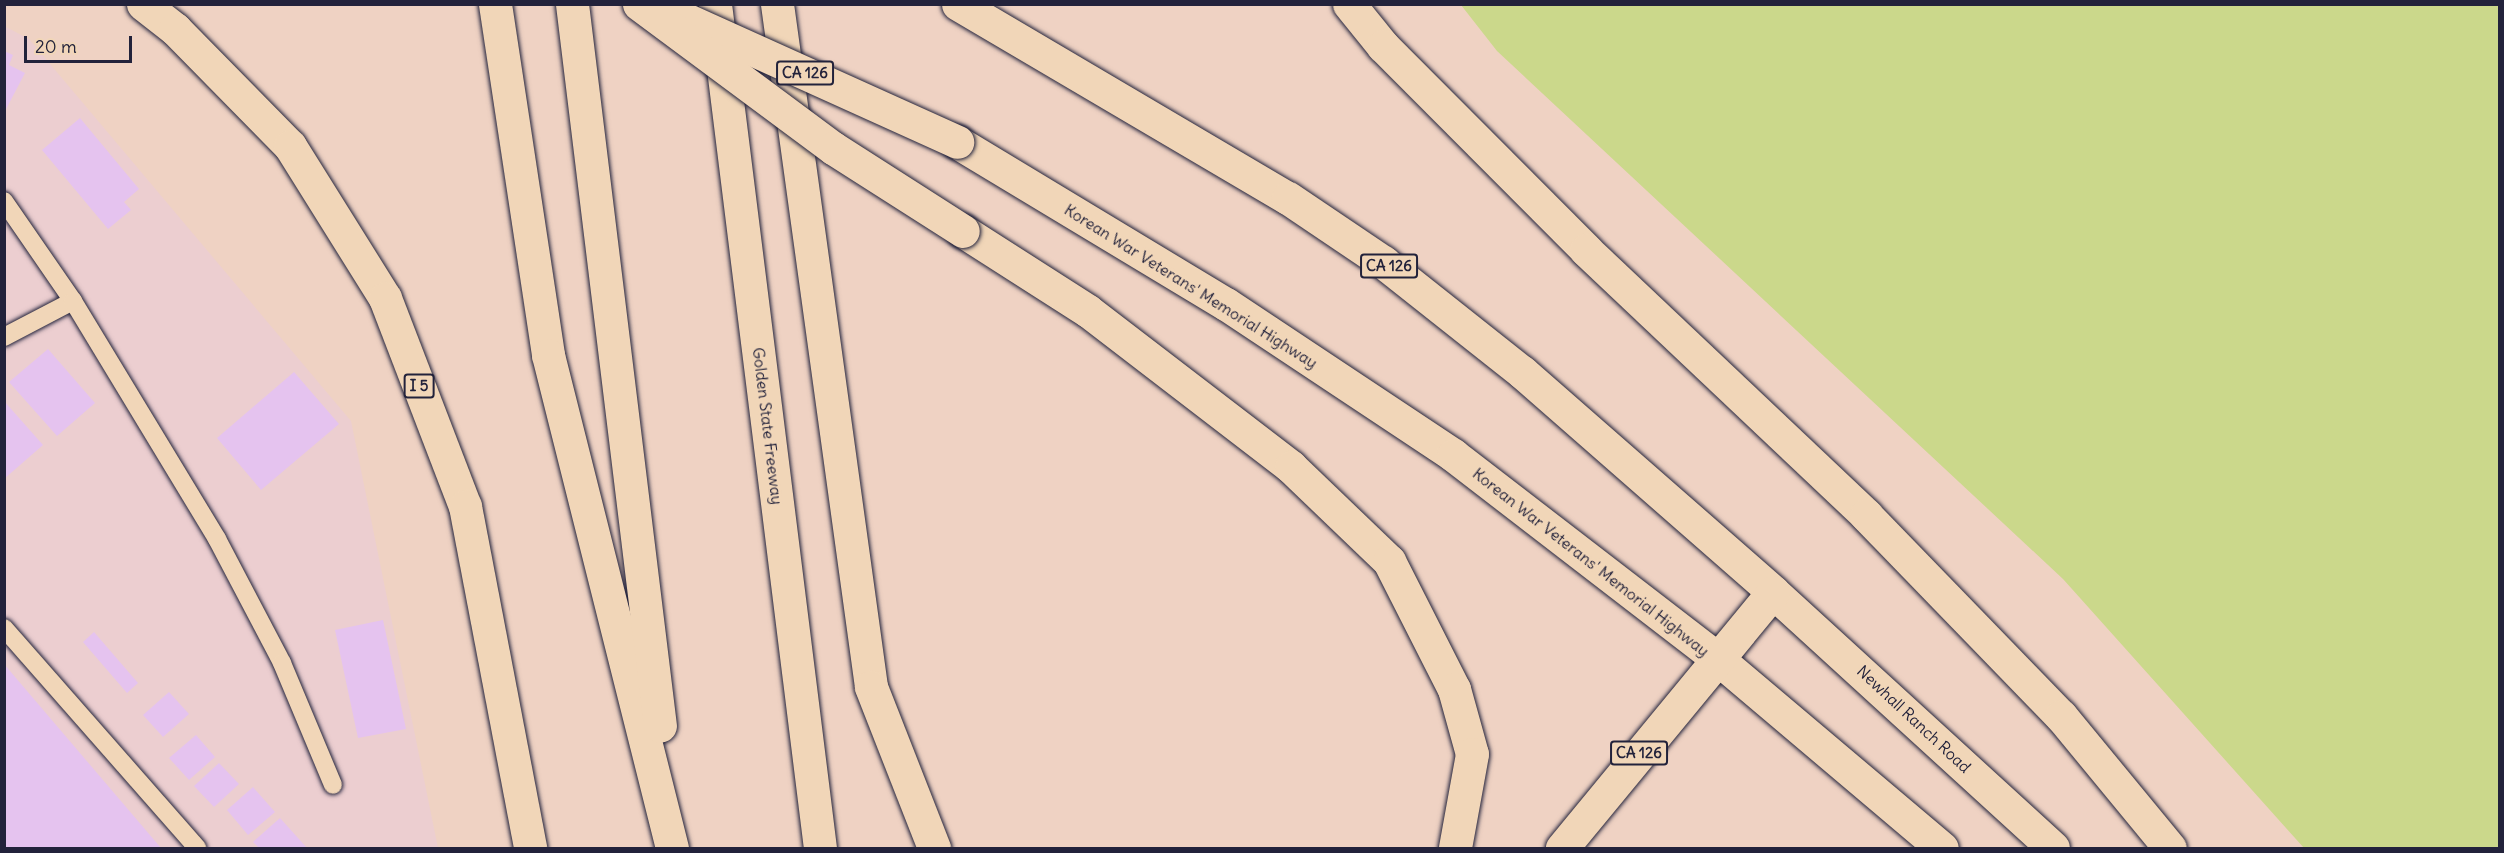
<!DOCTYPE html>
<style>
body{margin:0}
#map{position:relative;width:2504px;height:853px;overflow:hidden;background:#efd2c3;font-family:Delius,sans-serif}
div>[style]{position:absolute}
[style*='--x']{left:calc(var(--x)*1px);top:calc(var(--y)*1px);width:calc(var(--w)*1px);rotate:calc(var(--a)*1deg)}
.built>*{inset:0;background:#ecced0}
.green>*{inset:0;background:#cbd88b}
.building>*{inset:0;background:#e5c3ef}
.roads{filter:drop-shadow(0 0 2px #22223b) drop-shadow(0 0 2px #22223b)}
.lane>*{height:18px;margin:-9px;padding:0 9px;transform-origin:9px;border-radius:9px;background:#f1d6b8}
.primary>*{height:33px;margin:-16.5px;padding:0 16.5px;transform-origin:16.5px;border-radius:16.5px;background:#f1d6b8}
.highway>*{height:33px;margin:-16.5px;padding:0 16.5px;transform-origin:16.5px;border-radius:16.5px;background:#f1d6b8}
.bridges{filter:drop-shadow(0 0 2px #22223b) drop-shadow(0 0 2px #22223b)}
.primary-bridge>*{height:33px;margin:-16.5px;padding:0 16.5px;transform-origin:16.5px;border-radius:16.5px;background:#f1d6b8}
.highway-bridge>*{height:33px;margin:-16.5px;padding:0 16.5px;transform-origin:16.5px;border-radius:16.5px;background:#f1d6b8}
span{translate:-50% -50%;white-space:nowrap;text-align:center;line-height:1.15;-webkit-text-stroke:4.5px #f1d6b8;paint-order:stroke}
.shield-label span{padding:2px 4px;background:#f1d6b8;border:2px solid;border-radius:4px;-webkit-text-stroke-width:0}
.shield-label{font-size:15px;color:#22223b;font-weight:700}
.street-label{font-size:16px;color:#22223b}
.frame{position:absolute;inset:0;border:6px solid #22223b;pointer-events:none}
.scale{position:absolute;left:24px;top:36px;width:108px;height:27px;box-sizing:border-box;border:3px solid #22223b;border-top:0;padding-left:8px;font-size:18px;line-height:21px;white-space:nowrap;color:#22223b;-webkit-text-stroke:4px #f1d6b8;paint-order:stroke}
</style>
<div id="map">
<div class="built">
<i style="clip-path:polygon(4px 26px,29px 39px,351px 421px,438px 848px,5px 848px)"></i>
</div>
<div class="green">
<i style="clip-path:polygon(1461px 5px,2499px 5px,2499px 848px,2304px 848px,2063px 579px,1497px 51px)"></i>
</div>
<div class="building">
<i style="clip-path:polygon(4px 51px,13px 55px,9px 65px,25px 73px,4px 113px)"></i>
<i style="clip-path:polygon(80px 118px,139px 189px,124px 202px,131px 210px,108px 229px,42px 150px)"></i>
<i style="clip-path:polygon(48px 349px,95px 403px,57px 436px,9px 382px)"></i>
<i style="clip-path:polygon(294px 372px,339px 424px,261px 490px,217px 438px)"></i>
<i style="clip-path:polygon(4px 401px,43px 445px,4px 479px)"></i>
<i style="clip-path:polygon(383px 620px,406px 729px,358px 738px,335px 630px)"></i>
<i style="clip-path:polygon(94px 632px,138px 683px,127px 693px,83px 642px)"></i>
<i style="clip-path:polygon(4px 664px,161px 848px,4px 848px)"></i>
<i style="clip-path:polygon(169px 692px,189px 714px,163px 737px,143px 715px)"></i>
<i style="clip-path:polygon(196px 735px,215px 757px,189px 780px,169px 758px)"></i>
<i style="clip-path:polygon(219px 763px,239px 784px,214px 807px,194px 786px)"></i>
<i style="clip-path:polygon(253px 787px,275px 812px,248px 835px,227px 810px)"></i>
<i style="clip-path:polygon(280px 818px,307px 848px,259px 848px,253px 842px)"></i>
</div>
<div class="roads">
<div class="lane">
<i style="--x:4;--y:201;--w:121;--a:55.4"></i>
<i style="--x:4;--y:337;--w:78;--a:-27.6"></i>
<i style="--x:73;--y:301;--w:278;--a:58.8"></i>
<i style="--x:217;--y:539;--w:140;--a:62.3"></i>
<i style="--x:282;--y:663;--w:132;--a:67.3"></i>
<i style="--x:4;--y:628;--w:293;--a:48.7"></i>
</div>
<div class="primary">
<i style="--x:957;--y:142;--w:314;--a:31.1"></i>
<i style="--x:1226;--y:304;--w:273;--a:33.6"></i>
<i style="--x:1453;--y:455;--w:334;--a:37.6"></i>
<i style="--x:1718;--y:659;--w:293;--a:40.2"></i>
<i style="--x:1773;--y:592;--w:379;--a:42.4"></i>
</div>
<div class="highway">
<i style="--x:143;--y:4;--w:41;--a:38"></i>
<i style="--x:175;--y:29;--w:164;--a:45.5"></i>
<i style="--x:290;--y:146;--w:179;--a:58"></i>
<i style="--x:385;--y:298;--w:223;--a:69"></i>
<i style="--x:465;--y:506;--w:348;--a:79.2"></i>
<i style="--x:495;--y:4;--w:355;--a:81.4"></i>
<i style="--x:548;--y:355;--w:508;--a:75.88"></i>
<i style="--x:572;--y:4;--w:727;--a:83.05"></i>
<i style="--x:715;--y:4;--w:851;--a:82.91"></i>
<i style="--x:777;--y:4;--w:689;--a:82.16"></i>
<i style="--x:871;--y:687;--w:173;--a:68.6"></i>
<i style="--x:958;--y:4;--w:383;--a:30.5"></i>
<i style="--x:1288;--y:198;--w:115;--a:34"></i>
<i style="--x:1383;--y:262;--w:177;--a:38.4"></i>
<i style="--x:1522;--y:372;--w:334;--a:41.2"></i>
<i style="--x:1773;--y:592;--w:332;--a:129.5"></i>
<i style="--x:1349;--y:4;--w:54;--a:51"></i>
<i style="--x:1383;--y:46;--w:288;--a:45.1"></i>
<i style="--x:1586;--y:250;--w:386;--a:43.4"></i>
<i style="--x:1866;--y:515;--w:280;--a:45.9"></i>
<i style="--x:2061;--y:716;--w:171;--a:50.5"></i>
<i style="--x:963;--y:231;--w:148;--a:32.6"></i>
<i style="--x:1088;--y:311;--w:256;--a:37.5"></i>
<i style="--x:1291;--y:467;--w:136;--a:43.8"></i>
<i style="--x:1389;--y:561;--w:144;--a:63.1"></i>
<i style="--x:1454;--y:689;--w:67;--a:74.5"></i>
<i style="--x:1472;--y:754;--w:96;--a:100.3"></i>
</div>
</div>
<div class="bridges">
<div class="primary-bridge">
<i style="--x:652;--y:4;--w:335;--a:24.3"></i>
</div>
<div class="highway-bridge">
<i style="--x:639;--y:4;--w:242;--a:36.6"></i>
<i style="--x:833;--y:148;--w:154;--a:32.6"></i>
</div>
</div>
<div class="shield-label">
<span style="left:805px;top:73px">CA 126</span>
<span style="left:1389px;top:266px">CA 126</span>
<span style="left:419px;top:386px">I 5</span>
<span style="left:1639px;top:753px">CA 126</span>
</div>
<div class="street-label">
<span style="left:1191px;top:286px;rotate:32deg">Korean War Veterans' Memorial Highway</span>
<span style="left:768px;top:426px;rotate:83deg">Golden State Freeway</span>
<span style="left:1591px;top:562px;rotate:38deg">Korean War Veterans' Memorial Highway</span>
<span style="left:1914px;top:719px;rotate:43deg">Newhall Ranch Road</span>
</div>
<div class="frame"></div>
<div class="scale">20 m</div>
</div>
